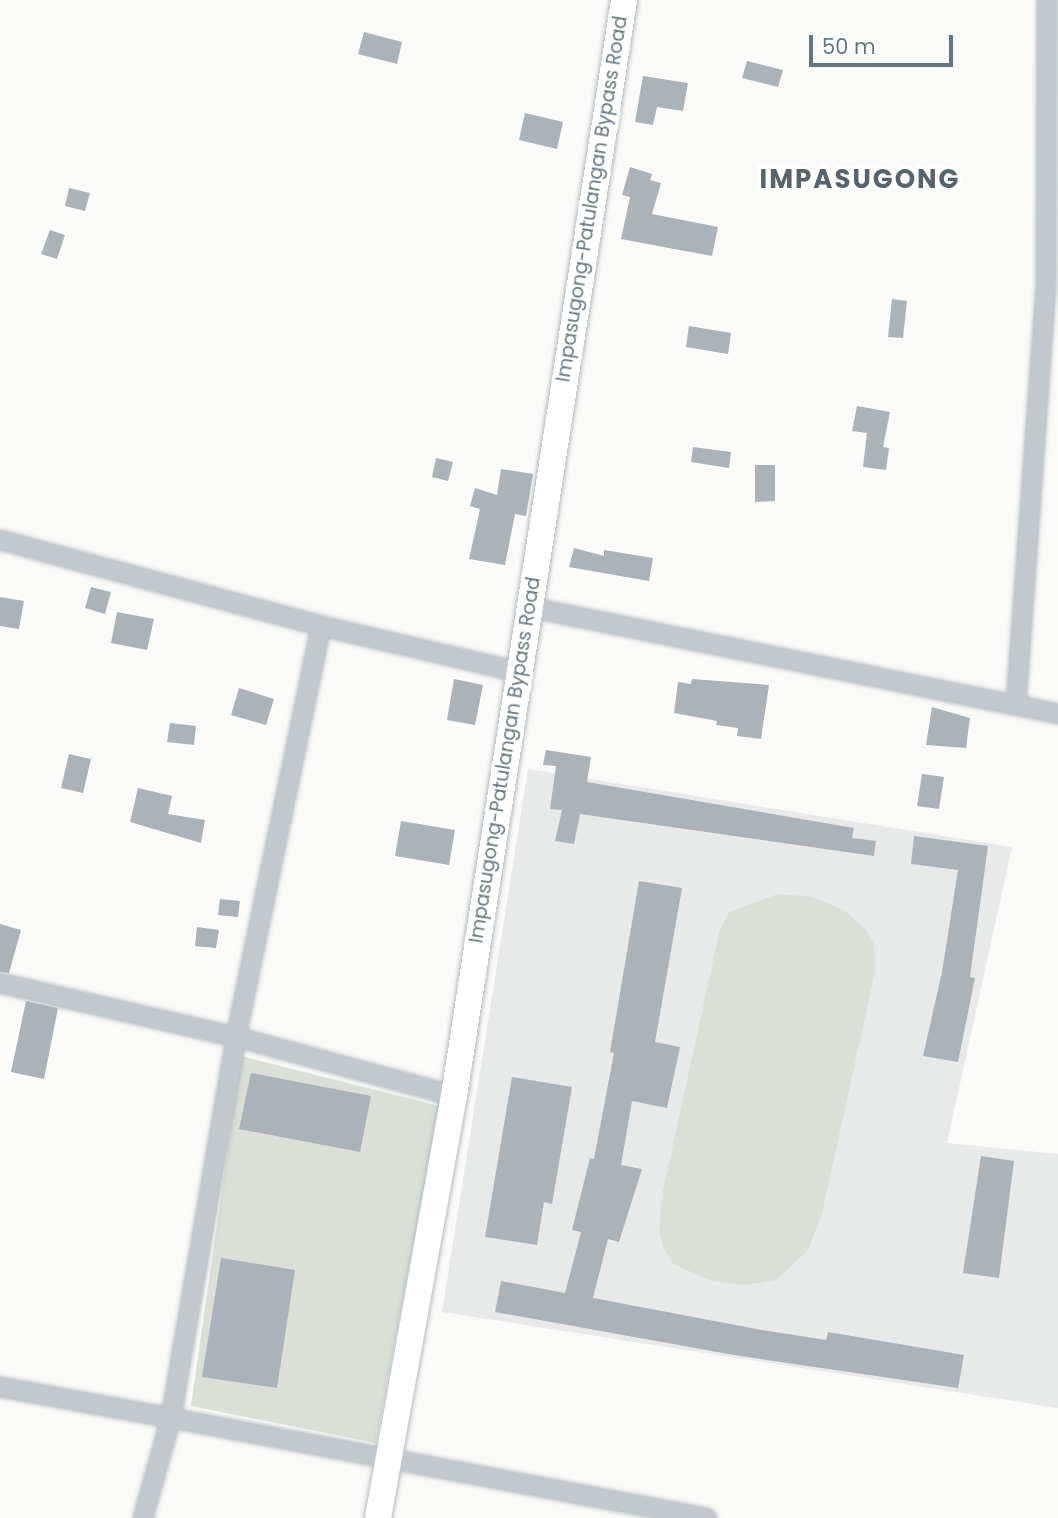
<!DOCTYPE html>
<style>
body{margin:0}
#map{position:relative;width:1058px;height:1518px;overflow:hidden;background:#fafaf8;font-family:Poppins,sans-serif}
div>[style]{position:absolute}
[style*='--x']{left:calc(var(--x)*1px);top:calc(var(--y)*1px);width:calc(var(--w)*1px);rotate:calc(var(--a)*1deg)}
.built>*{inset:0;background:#e8e9e9}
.green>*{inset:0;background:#dadfd7}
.building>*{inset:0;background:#aab3b9}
.roads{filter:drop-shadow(0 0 2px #b3babf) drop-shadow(0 0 2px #b3babf)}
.minor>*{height:18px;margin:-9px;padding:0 9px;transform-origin:9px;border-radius:9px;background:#c3c8cc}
.secondary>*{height:26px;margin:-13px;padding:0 13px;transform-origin:13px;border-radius:13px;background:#fff}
span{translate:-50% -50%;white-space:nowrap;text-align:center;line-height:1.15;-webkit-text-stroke:7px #fff;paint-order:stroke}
.street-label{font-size:19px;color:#657683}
.district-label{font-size:26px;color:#57646e;font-weight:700;letter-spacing:2px}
.scale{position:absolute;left:809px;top:35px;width:144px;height:32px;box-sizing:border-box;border:4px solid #657683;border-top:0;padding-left:9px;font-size:21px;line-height:24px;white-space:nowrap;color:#657683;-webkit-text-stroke:5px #fff;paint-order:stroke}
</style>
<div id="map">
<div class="built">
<i style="clip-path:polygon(528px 769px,1012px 847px,947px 1143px,1058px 1154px,1058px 1408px,442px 1312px)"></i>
</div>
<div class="green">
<i style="clip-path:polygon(778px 894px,812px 897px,844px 910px,866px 930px,874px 944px,875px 972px,822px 1213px,808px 1250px,776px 1280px,744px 1285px,712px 1281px,673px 1264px,663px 1247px,659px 1229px,663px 1191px,720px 929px,729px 912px)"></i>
<i style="clip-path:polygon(241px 1056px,439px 1106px,376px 1443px,191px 1406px)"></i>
</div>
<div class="building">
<i style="clip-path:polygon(364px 32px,402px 42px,397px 64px,358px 54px)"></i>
<i style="clip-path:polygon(747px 61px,783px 70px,778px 87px,742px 78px)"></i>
<i style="clip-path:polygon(643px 76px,688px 83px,683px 111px,657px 107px,653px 125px,635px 122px)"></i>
<i style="clip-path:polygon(525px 113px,563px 122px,557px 149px,519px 140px)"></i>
<i style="clip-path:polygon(630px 167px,652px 174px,650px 180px,661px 183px,652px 214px,718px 227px,712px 256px,621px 239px,630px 197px,622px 195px)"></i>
<i style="clip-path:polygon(69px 188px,90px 193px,85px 211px,65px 206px)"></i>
<i style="clip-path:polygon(50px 230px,65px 235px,57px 259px,41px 254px)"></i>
<i style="clip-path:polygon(892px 299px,907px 301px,903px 338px,888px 337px)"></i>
<i style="clip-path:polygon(689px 326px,731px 333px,728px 354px,686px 347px)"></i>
<i style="clip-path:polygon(857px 406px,890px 412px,883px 447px,889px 448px,886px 470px,863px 467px,867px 433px,852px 431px)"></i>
<i style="clip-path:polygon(693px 447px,731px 452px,729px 468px,691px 462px)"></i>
<i style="clip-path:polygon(436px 458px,453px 462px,448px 481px,432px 477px)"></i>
<i style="clip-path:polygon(755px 465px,775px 465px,775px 501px,755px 502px)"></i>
<i style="clip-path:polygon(501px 469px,533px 474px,526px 516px,515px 514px,505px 565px,469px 559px,480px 509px,470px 506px,475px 488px,497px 495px)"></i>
<i style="clip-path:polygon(574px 548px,604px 556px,604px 550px,653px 558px,649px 581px,569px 567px)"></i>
<i style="clip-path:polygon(91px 587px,111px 592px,105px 614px,85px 608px)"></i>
<i style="clip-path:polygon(0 597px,24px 601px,19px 629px,0 626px)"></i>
<i style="clip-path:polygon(117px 612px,154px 619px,147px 650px,111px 643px)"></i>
<i style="clip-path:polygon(454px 679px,483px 685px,475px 725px,447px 720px)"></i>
<i style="clip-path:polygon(692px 679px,769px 685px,761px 739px,737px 736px,738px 728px,716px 725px,717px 721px,674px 713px,678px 682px,691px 684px)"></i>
<i style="clip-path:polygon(239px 688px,274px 699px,266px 725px,231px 715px)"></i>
<i style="clip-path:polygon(932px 707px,970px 718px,966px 748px,926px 745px)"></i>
<i style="clip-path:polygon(170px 723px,196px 726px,194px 745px,167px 742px)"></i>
<i style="clip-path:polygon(546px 750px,591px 757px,587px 782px,854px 828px,852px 838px,876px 841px,874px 856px,580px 814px,574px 844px,555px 841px,562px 810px,550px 809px,556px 766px,543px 765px)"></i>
<i style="clip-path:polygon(69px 754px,91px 759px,83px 793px,61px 788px)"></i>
<i style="clip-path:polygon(922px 774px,944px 777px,939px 809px,917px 806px)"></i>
<i style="clip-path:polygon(138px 788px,172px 796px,168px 814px,205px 820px,201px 843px,130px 822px)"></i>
<i style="clip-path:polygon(401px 821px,455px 830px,449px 865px,395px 856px)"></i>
<i style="clip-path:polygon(914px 836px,988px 846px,970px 977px,975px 978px,958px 1062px,923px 1056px,942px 972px,958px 870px,911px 864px)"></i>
<i style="clip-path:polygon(639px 881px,682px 888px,655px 1042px,680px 1047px,667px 1108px,632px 1101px,621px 1165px,642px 1169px,619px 1242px,608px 1239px,593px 1298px,762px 1330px,826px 1340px,828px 1332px,964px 1355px,958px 1388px,734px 1355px,495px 1312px,501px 1281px,565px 1293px,581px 1232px,572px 1230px,590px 1158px,594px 1159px,614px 1053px,610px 1052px)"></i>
<i style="clip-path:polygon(220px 899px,240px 901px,238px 917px,218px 915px)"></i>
<i style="clip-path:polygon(0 924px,21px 930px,9px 973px,0 972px)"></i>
<i style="clip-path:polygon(197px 927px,219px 930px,216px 948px,195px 946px)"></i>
<i style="clip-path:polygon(26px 1001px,58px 1008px,44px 1079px,11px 1072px)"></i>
<i style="clip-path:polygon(251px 1073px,371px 1096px,360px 1152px,239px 1129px)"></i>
<i style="clip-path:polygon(512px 1077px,572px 1087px,552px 1204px,544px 1202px,537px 1245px,485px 1237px)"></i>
<i style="clip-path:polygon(981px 1156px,1014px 1161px,999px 1278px,963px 1273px)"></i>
<i style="clip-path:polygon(221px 1258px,295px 1270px,277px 1388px,202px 1377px)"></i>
</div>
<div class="roads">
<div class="minor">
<i style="--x:0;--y:540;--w:332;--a:15"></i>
<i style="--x:321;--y:626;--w:202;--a:13.1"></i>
<i style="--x:528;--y:607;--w:498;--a:11.4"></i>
<i style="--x:1016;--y:705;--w:415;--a:-85.9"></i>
<i style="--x:1046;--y:291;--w:291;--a:-89.8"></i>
<i style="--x:1016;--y:705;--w:43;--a:12.1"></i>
<i style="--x:0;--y:983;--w:242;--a:12.9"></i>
<i style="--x:236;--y:1037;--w:226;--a:15.1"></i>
<i style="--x:0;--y:1387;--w:174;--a:10.3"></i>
<i style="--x:171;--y:1418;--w:387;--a:-80.3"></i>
<i style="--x:236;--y:1037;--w:420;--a:-78.3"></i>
<i style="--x:143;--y:1518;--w:104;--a:-74.4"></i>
<i style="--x:171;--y:1418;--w:545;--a:10.57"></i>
</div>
<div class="secondary">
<i style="--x:378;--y:1518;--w:429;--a:-79.8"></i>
<i style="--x:454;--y:1096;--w:1109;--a:-81.18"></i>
</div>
</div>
<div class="street-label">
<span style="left:592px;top:199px;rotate:-81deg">Impasugong-Patulangan Bypass Road</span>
<span style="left:505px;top:760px;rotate:-81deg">Impasugong-Patulangan Bypass Road</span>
</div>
<div class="district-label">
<span style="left:860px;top:180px">IMPASUGONG</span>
</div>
<div class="scale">50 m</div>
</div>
